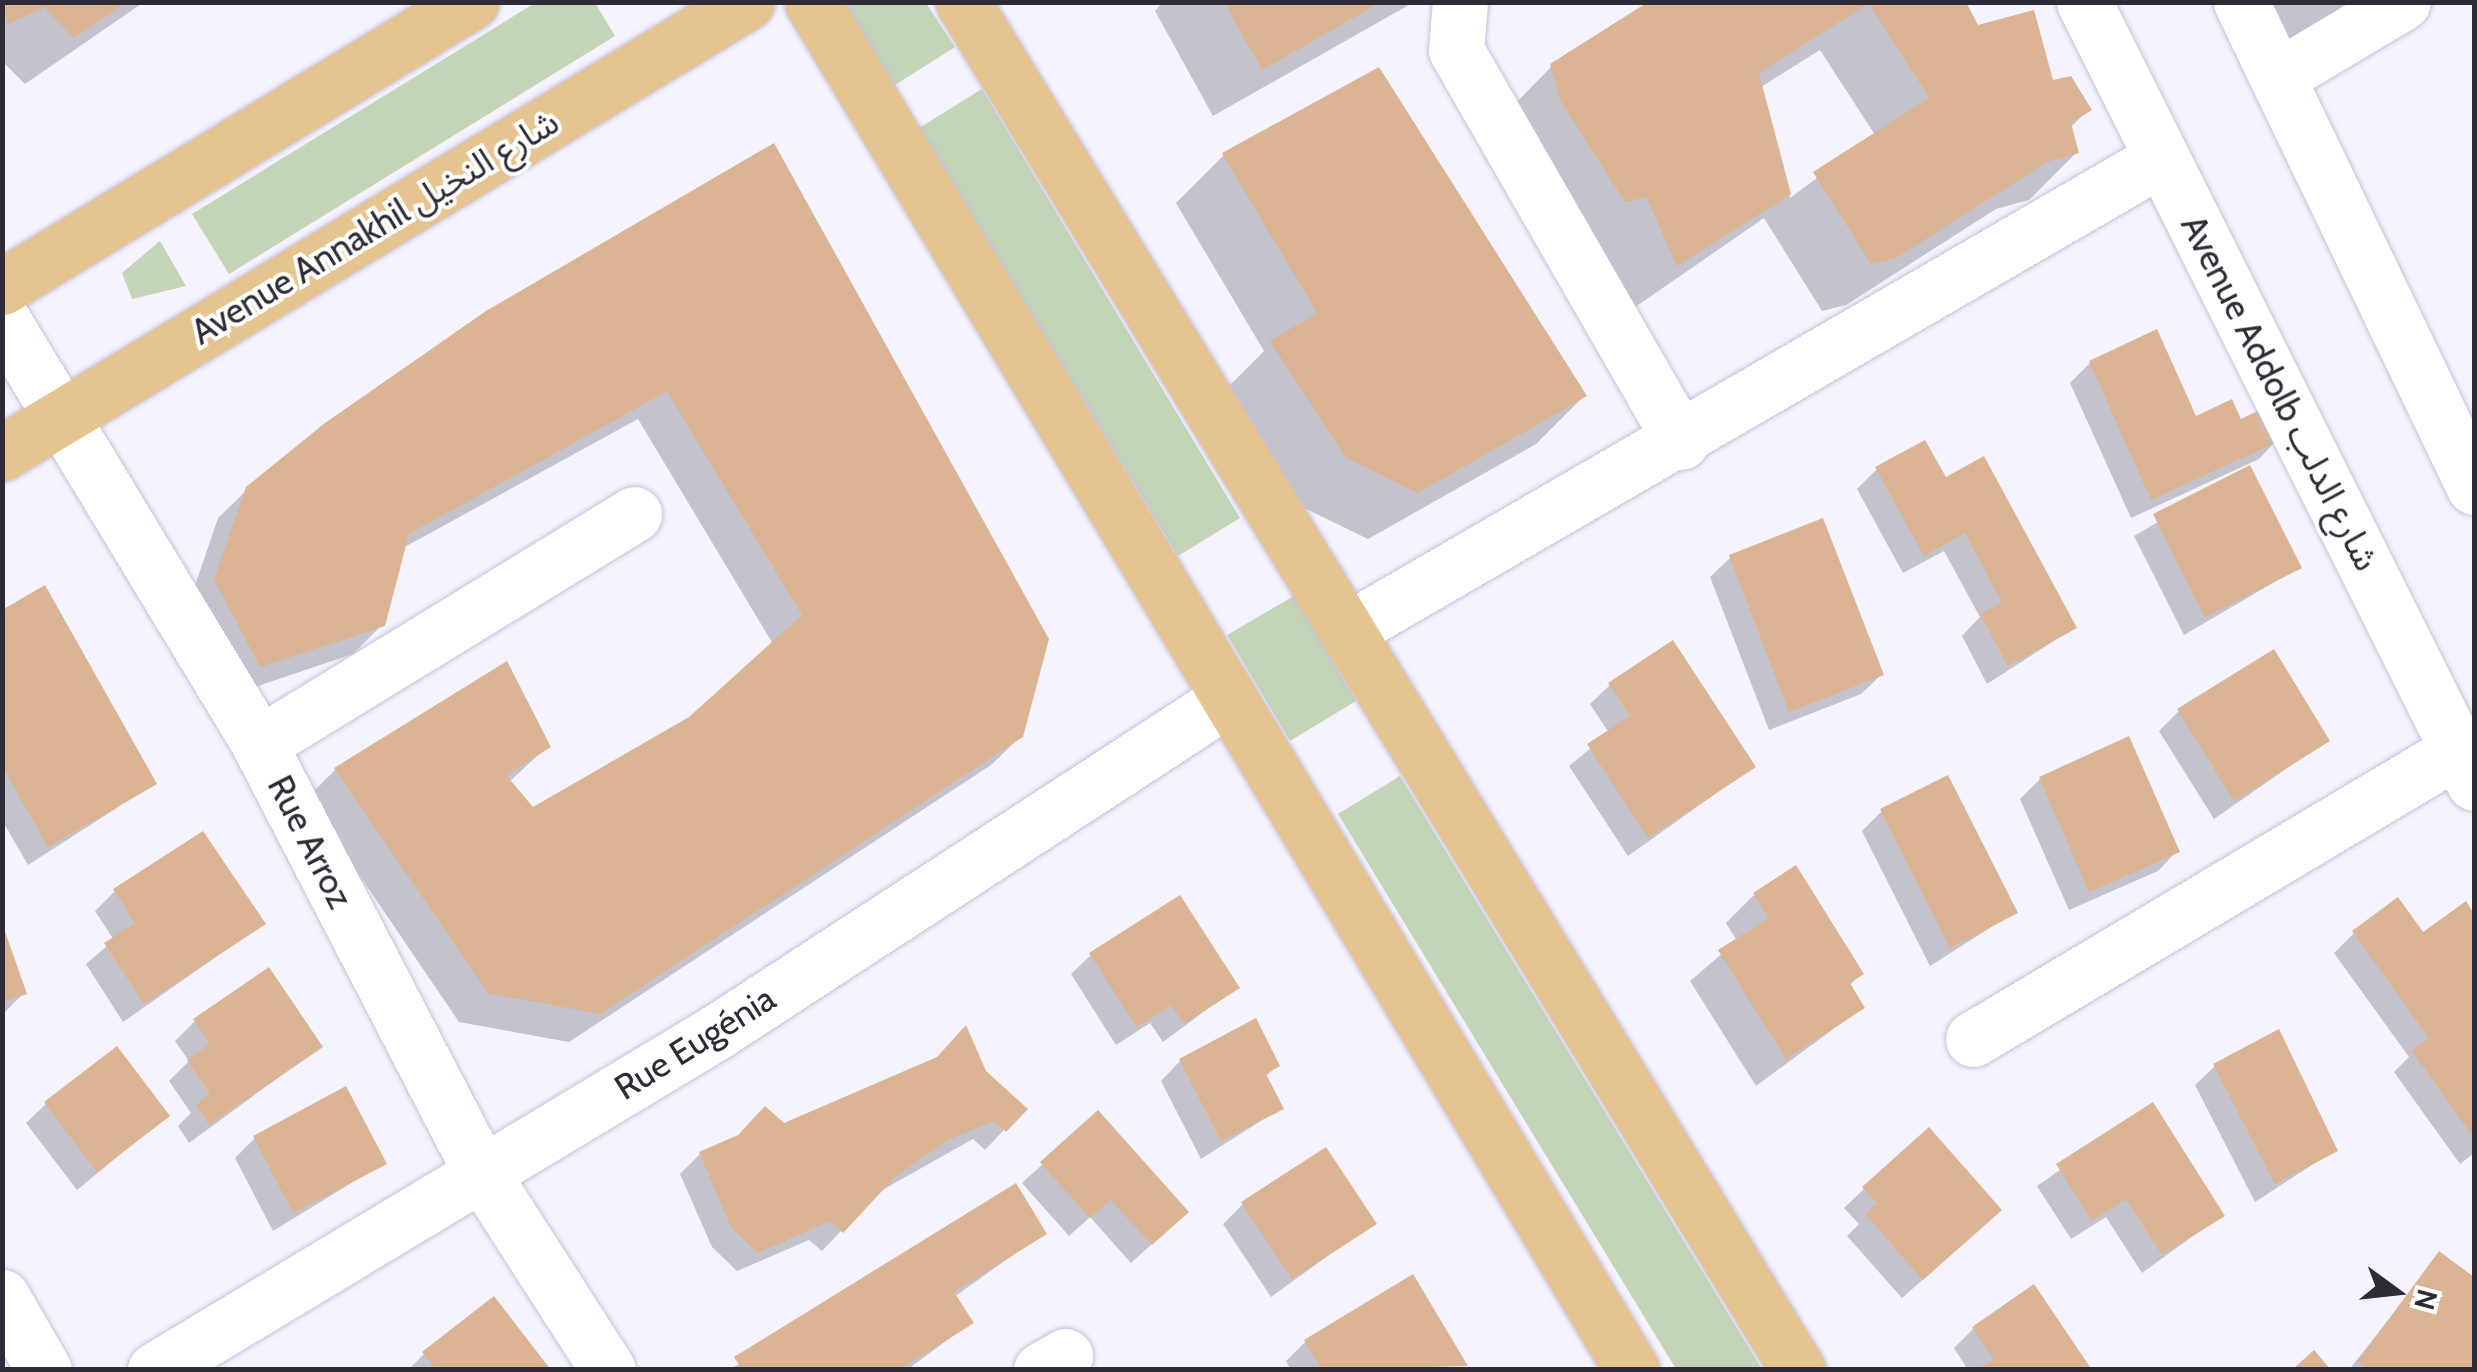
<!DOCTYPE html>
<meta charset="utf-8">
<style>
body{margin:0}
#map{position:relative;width:2477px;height:1372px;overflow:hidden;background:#f5f3fe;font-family:Cabin,"Noto Sans Arabic",sans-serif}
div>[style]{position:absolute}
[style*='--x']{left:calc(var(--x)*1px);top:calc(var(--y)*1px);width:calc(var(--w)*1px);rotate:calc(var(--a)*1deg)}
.green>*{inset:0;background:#c4d4b7}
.shadow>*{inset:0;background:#0003}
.building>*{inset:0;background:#dbb494}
.roads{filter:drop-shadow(0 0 2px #c6c0db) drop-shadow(0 0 2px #c6c0db)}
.minor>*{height:55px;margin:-27.5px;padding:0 27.5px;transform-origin:27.5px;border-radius:27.5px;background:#fff}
.major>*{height:55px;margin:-27.5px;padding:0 27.5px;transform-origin:27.5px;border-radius:27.5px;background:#e5c48f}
span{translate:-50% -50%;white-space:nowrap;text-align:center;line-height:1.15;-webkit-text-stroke:8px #fff;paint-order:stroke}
.street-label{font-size:35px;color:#2e2b36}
.frame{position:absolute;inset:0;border:5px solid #2e2b36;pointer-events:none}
.north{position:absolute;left:2347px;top:1242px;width:100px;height:100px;-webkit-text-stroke:8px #fff;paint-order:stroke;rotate:105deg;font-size:28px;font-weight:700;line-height:40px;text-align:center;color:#2e2b36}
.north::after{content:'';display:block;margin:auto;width:35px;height:45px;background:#2e2b36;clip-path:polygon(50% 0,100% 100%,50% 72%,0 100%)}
</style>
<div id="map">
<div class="green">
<i style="clip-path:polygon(535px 3px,595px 3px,615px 36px,229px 274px,192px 214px)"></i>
<i style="clip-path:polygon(842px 3px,926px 3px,955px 47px,895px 85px)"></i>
<i style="clip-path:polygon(982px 89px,1240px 518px,1178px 556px,919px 128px)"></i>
<i style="clip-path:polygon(160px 241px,186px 286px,132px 299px,122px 273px)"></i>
<i style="clip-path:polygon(1294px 596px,1356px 701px,1290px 741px,1227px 635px)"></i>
<i style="clip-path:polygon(1400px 776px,1762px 1369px,1676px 1369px,1338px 814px)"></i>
</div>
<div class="shadow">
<i style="clip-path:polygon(2px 2px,144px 2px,25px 84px,2px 61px)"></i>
<i style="clip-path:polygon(1163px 2px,1414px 2px,1213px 116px,1155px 11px)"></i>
<i style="clip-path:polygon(evenodd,1655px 2px,1965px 2px,1977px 28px,2089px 109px,2070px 128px,2077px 152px,2029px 200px,1996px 209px,1846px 305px,1822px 311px,1764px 218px,1628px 312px,1504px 115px,1552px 66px,1655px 2px,1820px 50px,1875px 135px,1790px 198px,1761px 87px,1820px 50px)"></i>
<i style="clip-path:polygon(2251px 2px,2348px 2px,2284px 49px)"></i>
<i style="clip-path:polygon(773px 147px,1021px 736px,991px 765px,569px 1042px,459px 1022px,307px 798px,335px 770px,548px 746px,509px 782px,532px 810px,691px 719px,773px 644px,638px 419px,403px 548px,382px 625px,353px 654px,231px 695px,187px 609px,218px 518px,248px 489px)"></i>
<i style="clip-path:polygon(1224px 155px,1584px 396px,1536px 444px,1368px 539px,1298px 505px,1224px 391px,1264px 351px,1176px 203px)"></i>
<i style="clip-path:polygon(2090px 363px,2195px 420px,2240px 422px,2278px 439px,2259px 459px,2131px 518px,2070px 383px)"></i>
<i style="clip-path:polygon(1877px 469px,1944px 480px,2074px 628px,1987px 684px,1962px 636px,1980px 617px,1944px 551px,1903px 573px,1857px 489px)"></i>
<i style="clip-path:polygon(2248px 469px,2298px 568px,2184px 635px,2134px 536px)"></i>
<i style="clip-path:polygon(1822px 521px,1881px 675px,1861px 694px,1769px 730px,1710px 577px,1730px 558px)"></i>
<i style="clip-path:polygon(2px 613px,154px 784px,28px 865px,2px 820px)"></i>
<i style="clip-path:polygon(1610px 685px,1753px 767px,1628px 856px,1569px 766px,1609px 733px,1590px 704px)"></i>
<i style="clip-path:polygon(2179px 711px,2326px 741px,2214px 819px,2159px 731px)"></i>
<i style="clip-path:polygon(2040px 779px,2177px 851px,2158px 871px,2069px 910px,2020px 799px)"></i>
<i style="clip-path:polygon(1882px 811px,2015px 912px,1930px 966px,1862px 831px)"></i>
<i style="clip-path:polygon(115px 891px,263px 924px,123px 1022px,86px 964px,114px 940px,95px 911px)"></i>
<i style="clip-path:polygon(1754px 895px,1861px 973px,1849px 986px,1862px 1008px,1756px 1086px,1690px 981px,1737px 941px,1726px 923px)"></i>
<i style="clip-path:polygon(2465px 905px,2474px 918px,2474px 1153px,2460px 1164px,2394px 1072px,2409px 1057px,2334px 953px,2354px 933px,2423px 935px)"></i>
<i style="clip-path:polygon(1091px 955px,1237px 987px,1163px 1042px,1150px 1023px,1116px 1045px,1071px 974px)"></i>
<i style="clip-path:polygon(24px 993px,4px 1013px,2px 1014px,4px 999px)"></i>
<i style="clip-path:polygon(195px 1021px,320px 1047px,189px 1143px,178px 1126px,191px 1113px,169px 1081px,189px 1061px,175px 1041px)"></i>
<i style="clip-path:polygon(1180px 1061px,1277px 1066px,1265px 1077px,1281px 1108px,1201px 1159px,1161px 1081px)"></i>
<i style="clip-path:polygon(2215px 1066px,2335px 1150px,2255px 1202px,2195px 1085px)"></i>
<i style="clip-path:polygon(984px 1073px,1024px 1109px,985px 1150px,973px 1139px,877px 1193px,822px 1251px,809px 1240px,737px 1271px,712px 1247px,680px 1174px,700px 1154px)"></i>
<i style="clip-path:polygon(46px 1104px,167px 1116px,77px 1190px,26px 1123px)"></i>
<i style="clip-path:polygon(2153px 1105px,2222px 1215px,2142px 1273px,2106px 1217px,2071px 1239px,2037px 1186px)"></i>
<i style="clip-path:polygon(1098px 1114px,1166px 1231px,1131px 1263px,1090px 1217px,1069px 1236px,1022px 1183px)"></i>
<i style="clip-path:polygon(255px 1138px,384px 1163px,273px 1231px,235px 1158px)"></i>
<i style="clip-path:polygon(1864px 1189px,1979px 1230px,1902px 1298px,1847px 1236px,1859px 1224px,1844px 1208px)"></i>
<i style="clip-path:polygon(1243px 1204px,1373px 1223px,1271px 1297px,1223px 1224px)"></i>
<i style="clip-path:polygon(1044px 1233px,954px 1297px,970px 1323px,907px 1370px,726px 1370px)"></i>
<i style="clip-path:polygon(2440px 1254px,2474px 1280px,2474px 1370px,2349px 1370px)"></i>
<i style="clip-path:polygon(1973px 1329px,2089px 1370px,1968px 1370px,1954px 1348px)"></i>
<i style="clip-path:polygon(1305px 1342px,1465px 1365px,1291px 1370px,1286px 1361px)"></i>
<i style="clip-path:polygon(424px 1354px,548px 1370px,408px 1370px)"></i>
</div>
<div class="building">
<i style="clip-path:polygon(2px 2px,126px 2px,74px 38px,44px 7px,9px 24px)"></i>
<i style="clip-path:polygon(1224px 2px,1381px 2px,1262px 70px)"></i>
<i style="clip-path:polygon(1648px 2px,1966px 2px,1978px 25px,2034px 10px,2053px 80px,2071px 76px,2092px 110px,2071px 123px,2079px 153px,2047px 162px,1896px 258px,1871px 264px,1813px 172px,1929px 98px,1869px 3px,1759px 73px,1791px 194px,1677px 266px,1646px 197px,1625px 202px,1560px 100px,1550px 64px)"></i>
<i style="clip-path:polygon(1379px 67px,1587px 396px,1418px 493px,1346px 458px,1270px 341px,1317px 313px,1222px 153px)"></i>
<i style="clip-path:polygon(774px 143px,1049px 639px,1023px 737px,600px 1014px,488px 993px,334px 768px,507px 661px,551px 747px,506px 775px,533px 807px,689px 717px,802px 615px,667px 391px,409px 534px,385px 626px,260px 667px,214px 579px,246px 487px,325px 423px,486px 311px)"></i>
<i style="clip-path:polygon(2157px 329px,2196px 416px,2232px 399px,2241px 419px,2270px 405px,2281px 440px,2151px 500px,2089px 361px)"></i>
<i style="clip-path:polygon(1925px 440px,1946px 477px,1984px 456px,2077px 628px,2008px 666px,1980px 614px,2002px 602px,1965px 533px,1924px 556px,1875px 467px)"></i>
<i style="clip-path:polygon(2250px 465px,2302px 568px,2205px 617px,2153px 514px)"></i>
<i style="clip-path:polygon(1823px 518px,1884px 675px,1789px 712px,1729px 555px)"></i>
<i style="clip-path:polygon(45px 585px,157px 784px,48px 847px,2px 766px,2px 610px)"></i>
<i style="clip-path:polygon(1673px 640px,1756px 767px,1648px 838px,1587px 744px,1630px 716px,1608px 683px)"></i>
<i style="clip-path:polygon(2274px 649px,2330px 741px,2234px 801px,2177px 709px)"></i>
<i style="clip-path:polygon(2129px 736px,2180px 852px,2089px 892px,2039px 777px)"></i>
<i style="clip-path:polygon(1948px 775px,2018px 913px,1950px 948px,1880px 809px)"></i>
<i style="clip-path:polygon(203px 831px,266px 924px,144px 1004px,104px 943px,135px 923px,113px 889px)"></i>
<i style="clip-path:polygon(1796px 865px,1864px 974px,1850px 983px,1865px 1008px,1786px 1059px,1718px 950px,1769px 918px,1753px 893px)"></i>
<i style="clip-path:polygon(1180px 895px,1240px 988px,1184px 1024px,1171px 1005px,1137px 1027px,1089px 953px)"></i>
<i style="clip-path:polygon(2398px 897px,2423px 932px,2466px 901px,2474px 914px,2474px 1138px,2412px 1051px,2429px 1038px,2352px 931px)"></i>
<i style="clip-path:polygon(2px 923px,27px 994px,2px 1002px)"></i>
<i style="clip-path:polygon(269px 967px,323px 1047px,209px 1125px,196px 1105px,210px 1094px,187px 1060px,210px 1044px,193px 1019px)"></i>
<i style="clip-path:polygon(1256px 1018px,1280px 1066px,1266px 1074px,1284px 1109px,1221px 1141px,1179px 1059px)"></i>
<i style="clip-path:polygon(966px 1025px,986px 1071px,1028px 1109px,1006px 1132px,994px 1121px,950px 1139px,896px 1176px,843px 1233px,830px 1221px,758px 1253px,731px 1227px,699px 1152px,738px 1135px,765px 1106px,784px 1123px,937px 1057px)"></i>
<i style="clip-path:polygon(2279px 1029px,2338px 1151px,2275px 1184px,2213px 1064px)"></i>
<i style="clip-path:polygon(117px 1046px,170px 1116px,97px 1172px,44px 1102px)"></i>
<i style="clip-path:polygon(346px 1086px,387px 1164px,293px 1213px,253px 1136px)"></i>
<i style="clip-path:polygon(2153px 1102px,2225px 1216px,2162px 1255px,2126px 1199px,2092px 1221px,2056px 1164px)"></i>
<i style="clip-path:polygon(1098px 1110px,1189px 1212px,1152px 1245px,1111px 1200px,1090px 1218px,1040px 1162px)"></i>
<i style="clip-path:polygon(1929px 1127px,2002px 1210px,1923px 1280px,1865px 1214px,1877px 1203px,1862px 1187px)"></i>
<i style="clip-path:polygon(1326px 1147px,1377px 1224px,1292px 1279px,1241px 1202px)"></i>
<i style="clip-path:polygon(1016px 1183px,1047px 1234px,954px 1292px,974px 1323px,899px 1370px,742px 1370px,734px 1357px)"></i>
<i style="clip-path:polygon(2439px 1251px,2474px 1277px,2474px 1370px,2369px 1370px,2358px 1361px)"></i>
<i style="clip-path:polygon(1413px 1274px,1468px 1366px,1322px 1370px,1304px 1340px)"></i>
<i style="clip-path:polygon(2034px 1284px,2092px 1370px,1978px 1370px,1994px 1359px,1972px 1327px)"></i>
<i style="clip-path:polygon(494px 1296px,551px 1370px,436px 1370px,422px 1352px)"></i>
<i style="clip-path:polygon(2314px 1350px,2331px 1370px,2292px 1370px)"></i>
</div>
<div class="roads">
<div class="minor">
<i style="--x:1460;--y:2;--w:48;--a:94.8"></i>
<i style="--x:1456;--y:50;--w:452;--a:60.1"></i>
<i style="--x:2084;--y:2;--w:873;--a:63.46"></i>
<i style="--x:2241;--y:2;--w:538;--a:64.34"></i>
<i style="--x:2279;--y:76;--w:144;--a:-30.8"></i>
<i style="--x:2;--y:319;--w:497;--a:58.8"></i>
<i style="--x:259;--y:744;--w:482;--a:62.6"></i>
<i style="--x:481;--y:1172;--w:235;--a:57.3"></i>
<i style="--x:1351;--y:628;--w:937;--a:-30.09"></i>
<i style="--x:259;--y:744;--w:440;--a:-31.5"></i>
<i style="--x:1973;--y:1039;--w:565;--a:-30.79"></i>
<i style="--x:2;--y:1297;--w:84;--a:60.1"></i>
<i style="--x:155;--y:1370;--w:657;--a:-31.05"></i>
<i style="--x:718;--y:1031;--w:606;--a:-33.09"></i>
<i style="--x:1041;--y:1370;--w:28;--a:-30"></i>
</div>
<div class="major">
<i style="--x:812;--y:2;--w:1595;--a:59.06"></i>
<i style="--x:963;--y:2;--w:1603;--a:58.6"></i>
<i style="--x:2;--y:287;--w:549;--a:-31.29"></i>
<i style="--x:2;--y:453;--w:871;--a:-31.19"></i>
</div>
</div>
<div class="street-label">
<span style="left:375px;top:227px;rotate:-31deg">Avenue Annakhil شارع النخيل</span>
<span style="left:2280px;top:393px;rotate:63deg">Avenue Addolb شارع الدلب</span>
<span style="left:310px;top:842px;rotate:63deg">Rue Arroz</span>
<span style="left:695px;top:1043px;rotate:-32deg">Rue Eugénia</span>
</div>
<div class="frame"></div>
<div class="north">N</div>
</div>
